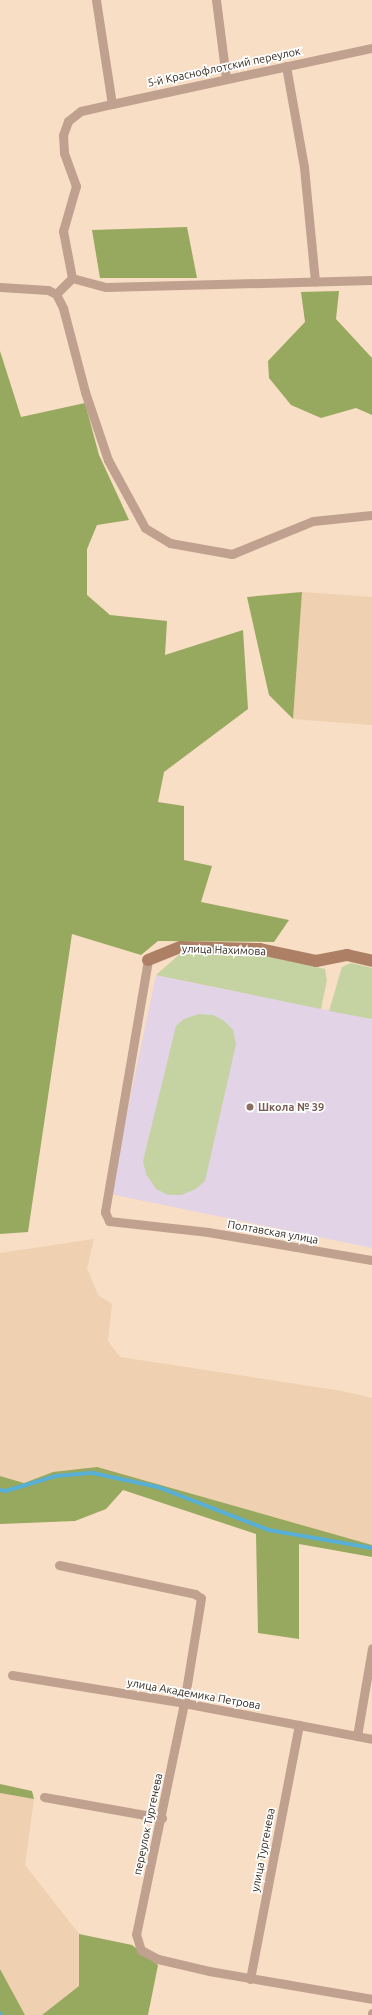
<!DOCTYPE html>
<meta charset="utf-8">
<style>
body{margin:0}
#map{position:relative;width:372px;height:2015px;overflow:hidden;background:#f8dec4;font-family:Ubuntu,sans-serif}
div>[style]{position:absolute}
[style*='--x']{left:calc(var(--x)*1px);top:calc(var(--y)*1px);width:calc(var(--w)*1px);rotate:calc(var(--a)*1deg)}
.built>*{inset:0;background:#efd0b0}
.education>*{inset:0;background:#e2d3e6}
.green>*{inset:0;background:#c5d2a1}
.forest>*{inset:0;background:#97a85f}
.stream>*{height:3.5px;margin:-1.75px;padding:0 1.75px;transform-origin:1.75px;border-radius:1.75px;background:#58afd5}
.street>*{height:9px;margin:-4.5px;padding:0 4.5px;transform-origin:4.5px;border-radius:4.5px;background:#c0a18f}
.secondary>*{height:12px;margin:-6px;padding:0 6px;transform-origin:6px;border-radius:6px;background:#ad8065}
.dots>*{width:11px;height:11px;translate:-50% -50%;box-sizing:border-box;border:2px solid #fff;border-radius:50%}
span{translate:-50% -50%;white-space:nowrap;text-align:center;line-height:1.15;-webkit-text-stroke:3.5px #fff;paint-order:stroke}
.street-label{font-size:11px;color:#32281e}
.education-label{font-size:11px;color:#785e54;font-weight:700}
.left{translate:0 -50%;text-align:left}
</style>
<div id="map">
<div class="built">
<i style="clip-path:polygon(302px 592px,372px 597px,372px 725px,293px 719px)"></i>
<i style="clip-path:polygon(94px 1239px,87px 1268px,98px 1295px,112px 1304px,108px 1341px,120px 1357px,342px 1391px,372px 1398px,372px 1545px,53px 1472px,24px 1483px,0 1476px,0 1253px)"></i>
<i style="clip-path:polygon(0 1793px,34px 1799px,25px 1865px,79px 1934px,79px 1986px,42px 2015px,25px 2015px,0 1969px)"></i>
</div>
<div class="education">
<i style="clip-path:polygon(156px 975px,372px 1019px,372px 1248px,110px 1194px)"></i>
</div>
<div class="green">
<i style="clip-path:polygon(181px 953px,259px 954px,325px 969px,327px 980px,321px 1009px,156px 975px)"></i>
<i style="clip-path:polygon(351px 963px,372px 968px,372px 1019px,329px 1011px,342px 967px)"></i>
<i style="clip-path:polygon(199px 1014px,213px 1015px,223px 1020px,233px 1030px,236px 1044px,205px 1181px,196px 1189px,181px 1195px,168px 1195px,156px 1189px,146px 1174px,143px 1161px,176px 1026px,184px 1019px)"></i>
</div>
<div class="forest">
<i style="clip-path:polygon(187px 227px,197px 278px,100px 278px,92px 230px)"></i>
<i style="clip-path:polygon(339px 291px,336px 319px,372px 358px,372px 415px,356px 408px,321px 418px,291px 405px,269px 378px,268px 361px,305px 322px,301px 292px)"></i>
<i style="clip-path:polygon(0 351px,21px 417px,85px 403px,99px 455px,129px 520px,97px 525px,87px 549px,87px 595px,110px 615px,167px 621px,165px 655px,243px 630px,248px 709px,164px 772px,158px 802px,184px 806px,184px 860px,212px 866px,201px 902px,289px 920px,274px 942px,158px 941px,141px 955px,72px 934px,28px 1232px,0 1234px)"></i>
<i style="clip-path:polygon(302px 592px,293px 719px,269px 695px,247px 597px)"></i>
<i style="clip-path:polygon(97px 1467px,372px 1545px,372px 1557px,299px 1544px,299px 1639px,258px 1633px,256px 1534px,123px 1490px,106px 1509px,75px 1521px,0 1524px,0 1476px,24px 1483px,53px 1472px)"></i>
<i style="clip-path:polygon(0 1784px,32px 1791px,34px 1799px,0 1793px)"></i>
<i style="clip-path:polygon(79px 1934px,132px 1945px,158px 1965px,148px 2015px,42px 2015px,79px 1986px)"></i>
<i style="clip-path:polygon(0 1969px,25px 2015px,0 2015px)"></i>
</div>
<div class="stream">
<i style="--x:0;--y:1490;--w:6;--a:9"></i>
<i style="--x:6;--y:1491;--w:52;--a:-16.7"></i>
<i style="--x:56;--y:1476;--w:37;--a:-5"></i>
<i style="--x:93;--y:1473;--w:66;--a:12.2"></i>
<i style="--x:158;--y:1487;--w:119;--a:21.2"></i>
<i style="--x:269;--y:1530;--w:105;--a:9.9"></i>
<i style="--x:0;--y:2013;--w:2;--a:63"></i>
</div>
<div class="street">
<i style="--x:96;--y:0;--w:105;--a:81.3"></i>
<i style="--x:216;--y:0;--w:79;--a:82.7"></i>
<i style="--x:286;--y:66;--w:103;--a:79.9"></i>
<i style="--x:304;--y:167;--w:115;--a:84.5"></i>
<i style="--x:72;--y:278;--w:35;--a:15"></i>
<i style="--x:106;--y:287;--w:266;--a:-1.5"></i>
<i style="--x:0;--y:287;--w:48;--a:3.6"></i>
<i style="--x:48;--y:290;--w:9;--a:27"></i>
<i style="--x:56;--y:294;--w:16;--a:63"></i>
<i style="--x:63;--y:308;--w:87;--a:75.3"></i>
<i style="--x:85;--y:392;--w:72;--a:71.3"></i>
<i style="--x:108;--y:460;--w:77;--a:61.4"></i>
<i style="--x:145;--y:528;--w:29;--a:31"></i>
<i style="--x:170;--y:543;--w:63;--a:10.1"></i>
<i style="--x:232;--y:554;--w:87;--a:-22.2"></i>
<i style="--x:313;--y:521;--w:59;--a:-5.8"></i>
<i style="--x:56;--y:294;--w:23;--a:-45"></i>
<i style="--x:72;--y:278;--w:48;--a:-100.8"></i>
<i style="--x:63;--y:231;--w:47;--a:-73.9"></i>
<i style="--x:76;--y:186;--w:35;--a:-110"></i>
<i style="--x:64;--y:153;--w:18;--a:-93"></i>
<i style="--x:63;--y:135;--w:15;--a:-70"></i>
<i style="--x:68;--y:121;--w:16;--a:-38"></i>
<i style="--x:81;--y:111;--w:32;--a:-13"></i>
<i style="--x:112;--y:104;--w:266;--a:-12.2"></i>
<i style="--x:148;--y:960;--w:256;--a:99.7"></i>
<i style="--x:105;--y:1212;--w:10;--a:66"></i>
<i style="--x:109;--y:1221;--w:100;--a:6.3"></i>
<i style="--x:208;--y:1232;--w:166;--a:9.7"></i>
<i style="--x:59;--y:1565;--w:139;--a:12"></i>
<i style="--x:195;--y:1594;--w:7;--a:34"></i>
<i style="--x:201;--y:1598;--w:106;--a:99.2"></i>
<i style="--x:184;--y:1703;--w:236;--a:101.7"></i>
<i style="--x:136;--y:1934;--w:17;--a:73"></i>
<i style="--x:141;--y:1950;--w:19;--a:28"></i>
<i style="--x:158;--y:1959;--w:52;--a:13.2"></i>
<i style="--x:209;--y:1971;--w:165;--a:9.7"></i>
<i style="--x:12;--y:1675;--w:174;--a:9.2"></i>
<i style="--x:184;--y:1703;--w:191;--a:10.8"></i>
<i style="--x:357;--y:1736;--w:89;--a:-80.3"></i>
<i style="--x:44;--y:1797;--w:120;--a:10.1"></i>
<i style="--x:250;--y:1979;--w:259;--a:-79.1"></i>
<i style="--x:372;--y:2015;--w:2;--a:-90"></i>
</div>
<div class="secondary">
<i style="--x:148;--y:960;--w:35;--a:-22"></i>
<i style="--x:181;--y:947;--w:79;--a:1.5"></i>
<i style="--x:260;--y:949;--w:57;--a:12.1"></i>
<i style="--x:316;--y:961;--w:32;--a:-11"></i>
<i style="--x:347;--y:955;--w:26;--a:13"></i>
</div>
<div class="dots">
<i style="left:250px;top:1107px;background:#8d6e63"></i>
</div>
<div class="street-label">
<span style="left:224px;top:67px;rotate:-12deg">5-й Краснофлотский переулок</span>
<span style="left:224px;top:950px;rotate:2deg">улица Нахимова</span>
<span style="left:273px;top:1232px;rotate:10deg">Полтавская улица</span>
<span style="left:194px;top:1694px;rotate:10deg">улица Академика Петрова</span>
<span style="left:148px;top:1824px;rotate:-78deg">переулок Тургенева</span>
<span style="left:263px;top:1850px;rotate:-79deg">улица Тургенева</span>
</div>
<div class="education-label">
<span class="left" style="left:258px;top:1107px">Школа № 39</span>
</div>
</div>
